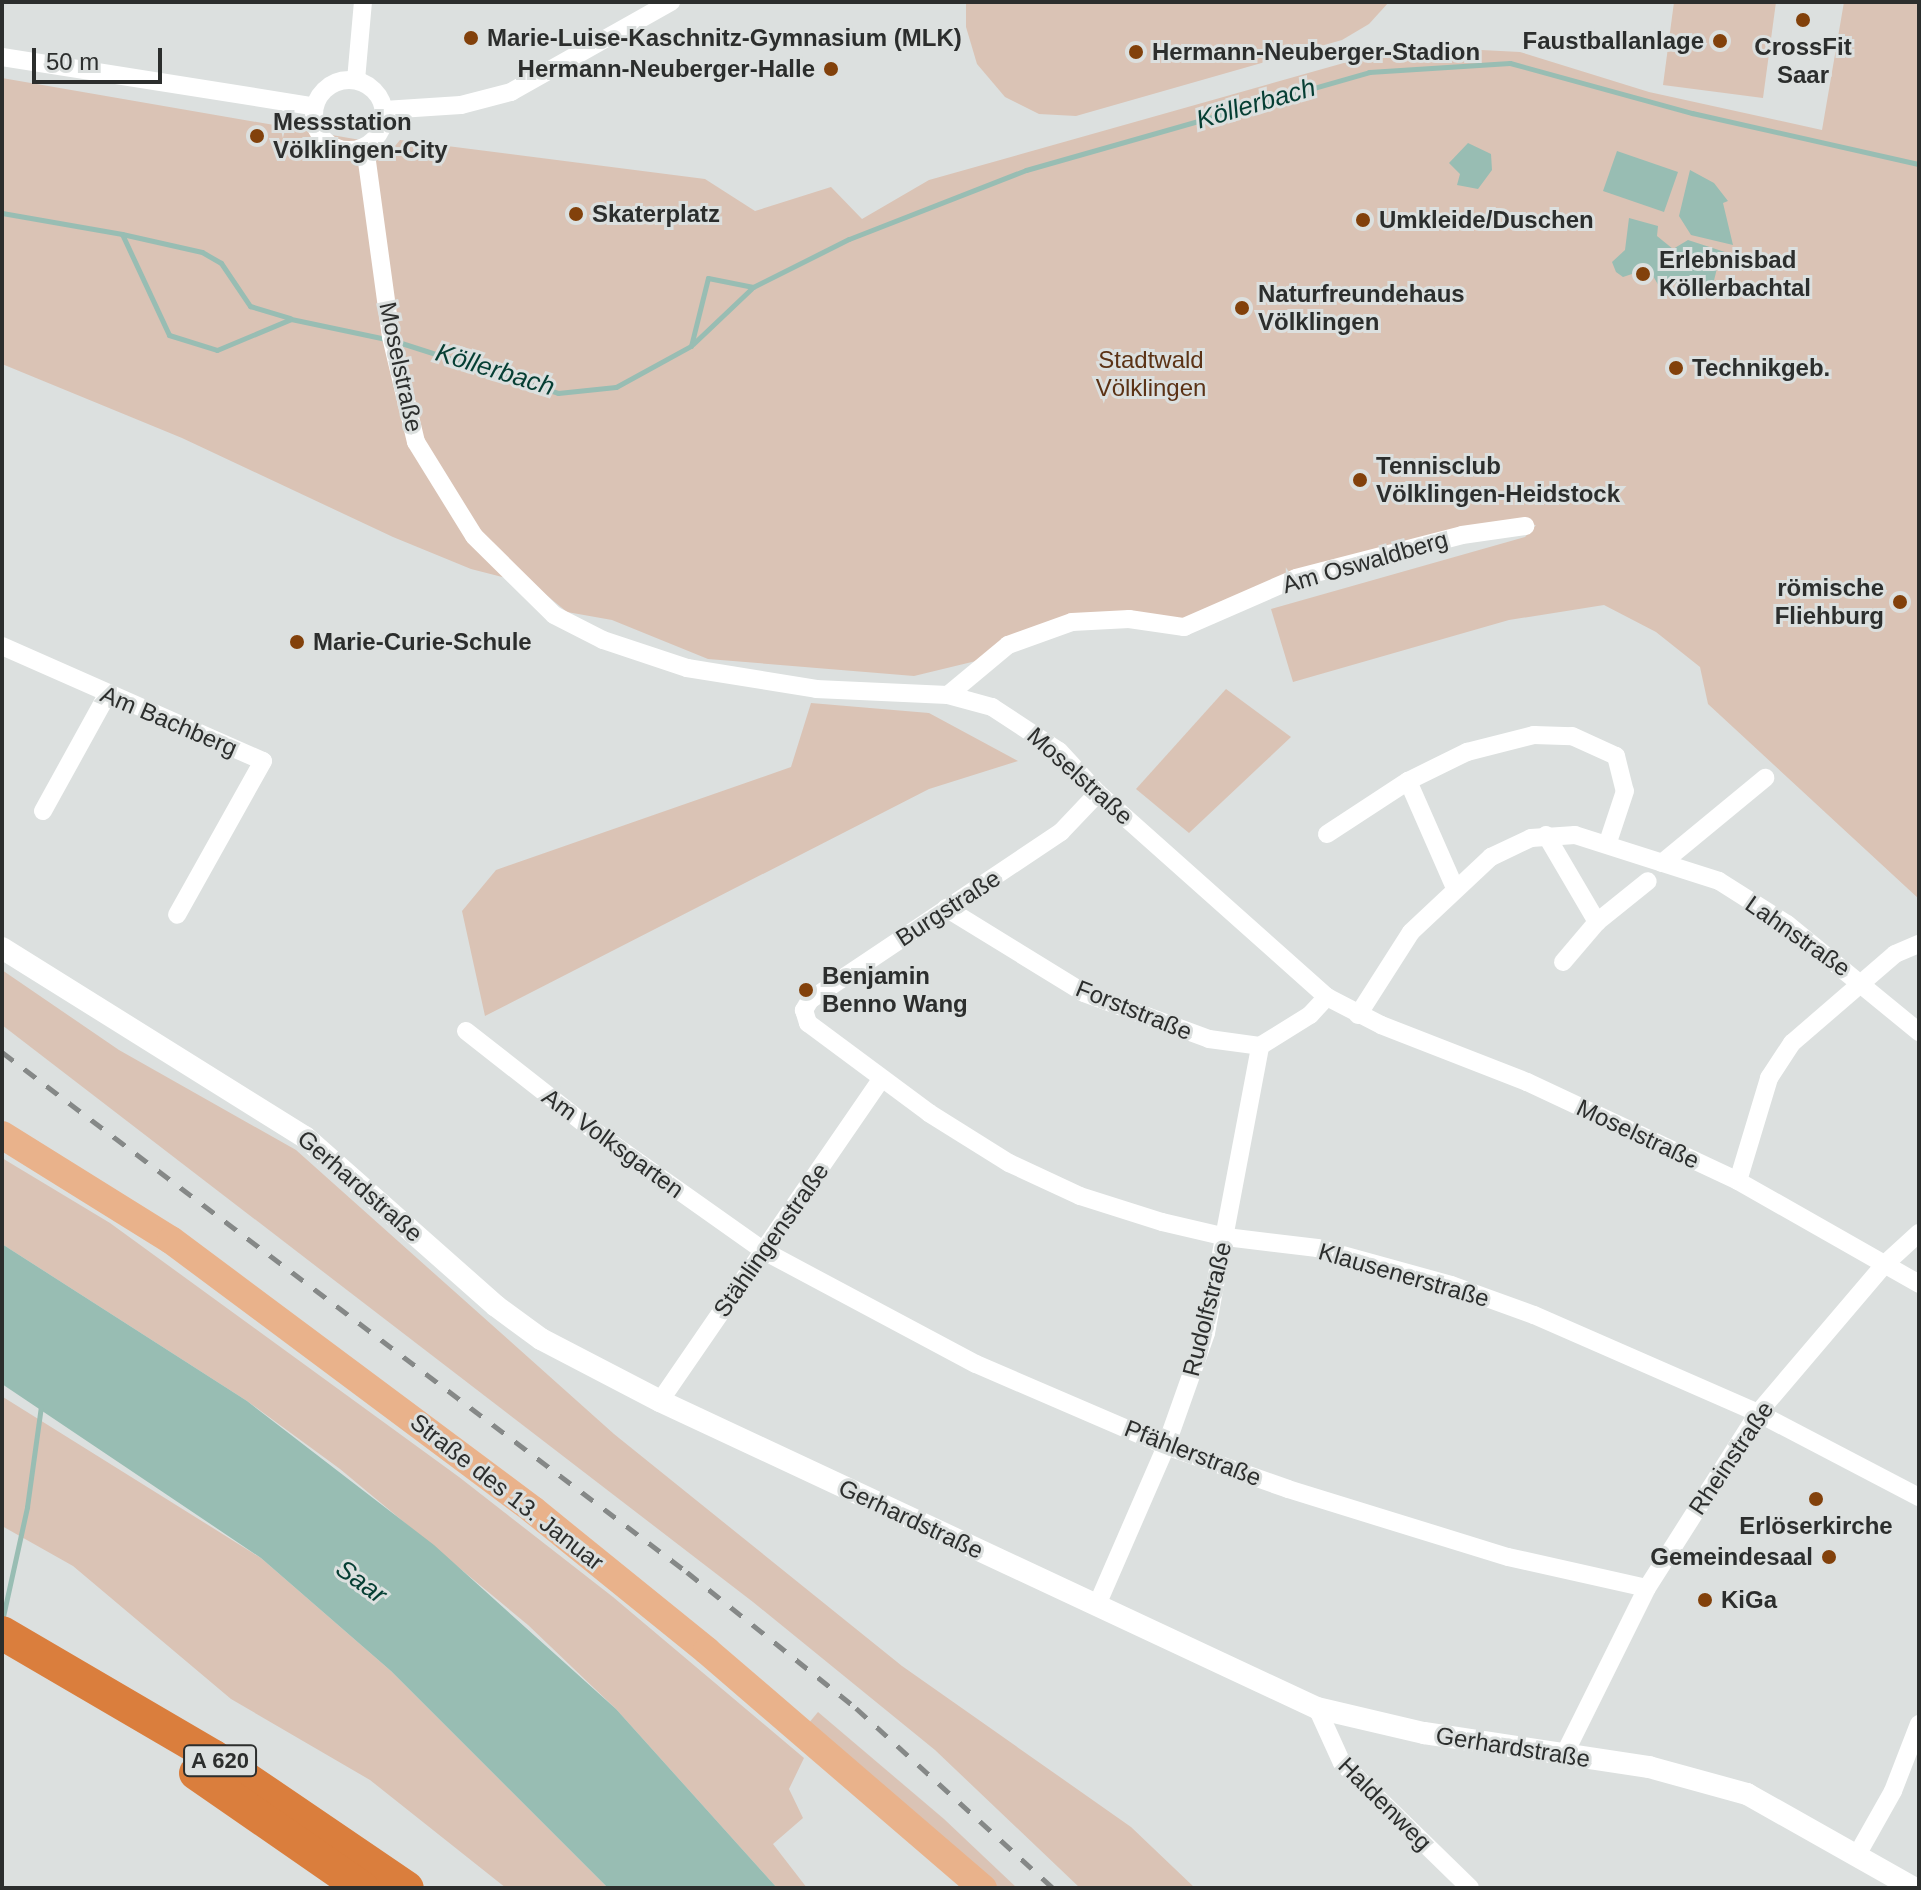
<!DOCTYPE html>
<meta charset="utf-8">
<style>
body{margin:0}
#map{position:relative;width:1921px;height:1890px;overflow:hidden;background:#dce0df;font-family:Helvetica,sans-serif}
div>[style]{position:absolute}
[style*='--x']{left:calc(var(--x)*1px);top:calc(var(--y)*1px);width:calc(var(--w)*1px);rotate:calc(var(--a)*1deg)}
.green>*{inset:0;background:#dac3b5}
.water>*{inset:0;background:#98bdb3}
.stream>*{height:5px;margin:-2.5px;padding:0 2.5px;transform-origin:2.5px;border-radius:2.5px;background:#98bdb3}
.minor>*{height:18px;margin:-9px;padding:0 9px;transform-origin:9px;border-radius:9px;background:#fff}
.minor>.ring{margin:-9px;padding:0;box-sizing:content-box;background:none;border:18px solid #fff;border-radius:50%}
.tertiary>*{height:22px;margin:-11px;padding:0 11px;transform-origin:11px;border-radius:11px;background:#fff}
.primary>*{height:28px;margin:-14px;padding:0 14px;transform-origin:14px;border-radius:14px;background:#e9b28b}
.motorway>*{height:34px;margin:-17px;padding:0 17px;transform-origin:17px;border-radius:17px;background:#da7e3d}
.rail>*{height:5px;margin-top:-2.5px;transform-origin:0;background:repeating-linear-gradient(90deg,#858887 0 14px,transparent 0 28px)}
.dots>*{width:22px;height:22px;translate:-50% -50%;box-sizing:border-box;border:4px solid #dce0df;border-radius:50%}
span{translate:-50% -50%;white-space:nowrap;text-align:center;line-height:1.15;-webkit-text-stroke:6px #dce0df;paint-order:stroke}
.shield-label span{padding:2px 6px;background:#dce0df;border:2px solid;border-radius:6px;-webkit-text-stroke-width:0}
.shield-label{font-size:22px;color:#2c2e2d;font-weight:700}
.poi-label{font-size:24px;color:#2c2e2d;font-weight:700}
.left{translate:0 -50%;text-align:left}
.right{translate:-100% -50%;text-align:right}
.park-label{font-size:24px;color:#5b3215}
.street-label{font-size:24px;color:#2c2e2d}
.water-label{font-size:26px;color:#053e33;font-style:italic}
.frame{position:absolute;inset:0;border:4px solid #2c2e2d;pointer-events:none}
.scale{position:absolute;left:32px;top:48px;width:130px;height:36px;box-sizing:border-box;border:4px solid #2c2e2d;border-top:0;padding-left:10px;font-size:24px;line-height:28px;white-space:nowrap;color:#2c2e2d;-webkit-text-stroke:6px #dce0df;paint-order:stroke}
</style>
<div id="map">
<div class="green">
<i style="clip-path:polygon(966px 2px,1389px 2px,1369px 24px,1342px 40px,1076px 116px,1039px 114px,1005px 97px,977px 64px,966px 27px)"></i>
<i style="clip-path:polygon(1674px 2px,1776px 2px,1763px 98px,1663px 85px)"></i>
<i style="clip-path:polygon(1844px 2px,1919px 2px,1919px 899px,1708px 704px,1700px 667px,1656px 632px,1604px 605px,1509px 620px,1293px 682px,1271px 609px,1525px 537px,1536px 525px,1462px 535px,1296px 578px,1184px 627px,1072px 622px,976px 661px,914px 676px,708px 659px,612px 620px,567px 612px,534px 585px,471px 569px,393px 537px,182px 438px,2px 364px,2px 78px,395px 146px,400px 140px,705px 179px,755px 211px,831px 187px,862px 219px,929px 180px,1404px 46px,1520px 52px,1649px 92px,1822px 130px)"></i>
<i style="clip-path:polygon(1226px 689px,1291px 737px,1189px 833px,1136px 789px)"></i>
<i style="clip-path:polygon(811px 703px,929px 713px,1018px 761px,929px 789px,485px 1016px,462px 911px,496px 870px,791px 767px)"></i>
<i style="clip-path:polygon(2px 970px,119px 1050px,296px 1150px,614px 1434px,902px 1666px,1131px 1827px,1195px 1888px,1080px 1888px,935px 1750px,753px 1602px,2px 1025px)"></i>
<i style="clip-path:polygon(2px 1158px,110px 1223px,459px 1477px,613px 1597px,804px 1758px,789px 1789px,803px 1818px,773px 1844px,807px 1888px,777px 1888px,616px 1709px,528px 1625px,340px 1469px,247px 1401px,2px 1244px)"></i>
<i style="clip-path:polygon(3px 1397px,261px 1558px,391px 1671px,608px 1888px,506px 1888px,370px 1780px,231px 1699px,73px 1566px,2px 1526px)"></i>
<i style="clip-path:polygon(818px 1712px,944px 1819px,1017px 1888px,998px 1888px,808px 1724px)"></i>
</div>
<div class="water">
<i style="clip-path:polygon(1468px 143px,1491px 154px,1492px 170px,1478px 189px,1457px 185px,1460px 174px,1449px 163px)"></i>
<i style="clip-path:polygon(1617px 151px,1678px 172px,1664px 212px,1603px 191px)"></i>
<i style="clip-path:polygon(1690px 170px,1714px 183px,1728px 201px,1723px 203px,1733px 245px,1691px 235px,1679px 216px)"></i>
<i style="clip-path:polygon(1629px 218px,1658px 226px,1657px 236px,1673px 249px,1688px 240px,1728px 253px,1726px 260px,1719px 260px,1710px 297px,1675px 283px,1660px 288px,1653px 276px,1638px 272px,1623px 277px,1616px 272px,1612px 262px,1625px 250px)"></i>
<i style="clip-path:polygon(2px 1244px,247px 1401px,434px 1545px,616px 1709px,777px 1888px,608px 1888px,391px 1671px,261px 1558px,2px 1384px)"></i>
</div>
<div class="stream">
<i style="--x:2;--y:213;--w:122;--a:9.9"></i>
<i style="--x:122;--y:234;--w:111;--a:65"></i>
<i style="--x:169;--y:335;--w:50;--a:17.4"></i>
<i style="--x:217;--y:350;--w:80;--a:-22.7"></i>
<i style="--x:291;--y:319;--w:97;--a:11.9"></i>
<i style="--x:122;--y:234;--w:82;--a:12.7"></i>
<i style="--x:202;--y:252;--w:22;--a:30"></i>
<i style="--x:221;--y:263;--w:52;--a:56"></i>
<i style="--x:250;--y:306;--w:42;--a:16.7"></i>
<i style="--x:395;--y:341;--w:171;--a:17.7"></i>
<i style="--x:558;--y:393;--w:58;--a:-5.9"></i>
<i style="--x:616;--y:387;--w:85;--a:-28.7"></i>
<i style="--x:691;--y:346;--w:70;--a:-76"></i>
<i style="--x:708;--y:278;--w:46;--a:11.3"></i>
<i style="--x:753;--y:287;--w:107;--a:-26.6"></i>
<i style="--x:849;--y:239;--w:190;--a:-21.3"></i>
<i style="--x:1026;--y:170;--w:357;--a:-15.9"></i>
<i style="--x:1369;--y:72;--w:141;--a:-3.7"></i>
<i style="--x:1510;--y:63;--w:189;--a:15.4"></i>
<i style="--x:1692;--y:113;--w:233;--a:12.7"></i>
<i style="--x:693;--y:344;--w:81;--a:-43.5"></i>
<i style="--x:2;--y:1621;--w:117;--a:-77.6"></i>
<i style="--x:27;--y:1507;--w:102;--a:-82.1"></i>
</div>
<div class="minor">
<i style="--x:2;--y:57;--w:315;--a:9"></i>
<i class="ring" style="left:314px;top:80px;width:52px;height:52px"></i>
<i style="--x:356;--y:80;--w:78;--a:-84.9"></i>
<i style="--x:384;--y:110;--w:77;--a:-3.7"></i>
<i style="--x:461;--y:105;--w:52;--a:-14.6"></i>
<i style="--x:511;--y:92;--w:184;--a:-29.4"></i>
<i style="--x:365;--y:147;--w:192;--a:82.2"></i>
<i style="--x:391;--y:337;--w:108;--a:76.6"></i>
<i style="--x:416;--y:442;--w:110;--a:58.3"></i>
<i style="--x:474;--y:536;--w:112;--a:44.6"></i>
<i style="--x:554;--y:615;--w:55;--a:27"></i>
<i style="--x:603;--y:640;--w:89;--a:18.4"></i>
<i style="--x:687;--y:668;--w:131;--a:9.2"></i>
<i style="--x:816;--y:689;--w:132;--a:2.6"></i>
<i style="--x:948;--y:695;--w:46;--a:15.3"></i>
<i style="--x:992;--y:707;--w:80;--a:33.3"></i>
<i style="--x:1059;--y:751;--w:57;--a:47.1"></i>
<i style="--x:1098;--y:793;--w:307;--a:41.7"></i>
<i style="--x:1327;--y:997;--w:61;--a:27.4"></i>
<i style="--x:1381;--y:1025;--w:157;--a:21.3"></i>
<i style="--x:1527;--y:1082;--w:233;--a:25.1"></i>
<i style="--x:1738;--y:1181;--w:208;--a:29.6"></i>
<i style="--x:2;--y:646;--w:285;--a:23.8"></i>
<i style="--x:263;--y:761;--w:176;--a:119.2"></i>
<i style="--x:948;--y:695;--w:78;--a:-39.8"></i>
<i style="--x:1008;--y:645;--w:68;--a:-19.8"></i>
<i style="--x:1072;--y:622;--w:57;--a:-3"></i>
<i style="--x:1129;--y:619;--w:56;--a:8.3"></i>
<i style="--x:1184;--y:627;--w:122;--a:-23.6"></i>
<i style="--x:1296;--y:578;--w:171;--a:-14.5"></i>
<i style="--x:1462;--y:535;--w:64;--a:-8.1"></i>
<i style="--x:1408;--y:781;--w:117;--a:66.3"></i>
<i style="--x:1098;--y:793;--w:54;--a:133.5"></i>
<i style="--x:1061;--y:832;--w:302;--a:146.2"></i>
<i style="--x:810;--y:1000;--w:12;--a:121"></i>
<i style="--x:804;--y:1010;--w:14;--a:73"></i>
<i style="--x:808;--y:1023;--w:151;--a:36.6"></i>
<i style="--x:929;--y:1113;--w:94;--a:32"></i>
<i style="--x:1009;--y:1163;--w:78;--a:24.9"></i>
<i style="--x:1080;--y:1196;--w:86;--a:17.6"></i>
<i style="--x:1162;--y:1222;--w:66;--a:13.2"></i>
<i style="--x:1226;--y:1237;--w:92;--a:6.9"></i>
<i style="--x:1317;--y:1248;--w:139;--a:15.4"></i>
<i style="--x:1451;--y:1285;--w:88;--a:19.9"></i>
<i style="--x:1534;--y:1315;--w:244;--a:23.6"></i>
<i style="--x:1758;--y:1413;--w:182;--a:27.6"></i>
<i style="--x:43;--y:811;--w:132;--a:-61.1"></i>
<i style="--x:1327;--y:834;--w:97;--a:-33.2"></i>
<i style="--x:1408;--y:781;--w:66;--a:-26.2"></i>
<i style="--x:1467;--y:752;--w:69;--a:-14.2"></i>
<i style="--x:1534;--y:735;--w:38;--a:2"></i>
<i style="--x:1572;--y:736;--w:48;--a:24.4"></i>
<i style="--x:1616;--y:756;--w:36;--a:76"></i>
<i style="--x:1625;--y:791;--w:54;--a:108.4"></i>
<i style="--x:1546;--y:835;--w:101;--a:59.6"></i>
<i style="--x:1662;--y:863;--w:134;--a:-39.5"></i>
<i style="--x:946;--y:908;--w:162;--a:31.6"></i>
<i style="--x:1084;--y:993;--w:133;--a:20.2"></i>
<i style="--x:1209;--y:1039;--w:51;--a:7.8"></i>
<i style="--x:1260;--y:1046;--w:59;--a:-31.8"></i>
<i style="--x:1310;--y:1015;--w:25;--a:-47"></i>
<i style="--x:1563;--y:962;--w:52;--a:-49.6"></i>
<i style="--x:1597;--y:922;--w:65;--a:-38.8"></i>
<i style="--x:1358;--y:1015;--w:98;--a:-57.4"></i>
<i style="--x:1411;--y:932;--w:110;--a:-43.2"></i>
<i style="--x:1491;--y:857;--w:44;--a:-25.4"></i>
<i style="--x:1531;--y:838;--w:44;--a:-3.9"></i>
<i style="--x:1575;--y:835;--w:151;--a:17.7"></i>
<i style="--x:1719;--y:881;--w:80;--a:32.3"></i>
<i style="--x:1787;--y:924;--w:171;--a:39.3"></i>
<i style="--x:466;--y:1031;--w:152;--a:38.1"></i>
<i style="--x:586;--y:1125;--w:218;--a:35.3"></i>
<i style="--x:764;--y:1251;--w:240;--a:28.1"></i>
<i style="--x:976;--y:1364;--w:207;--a:23.3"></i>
<i style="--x:1166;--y:1446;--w:129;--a:19.4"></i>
<i style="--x:1288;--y:1489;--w:230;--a:17.2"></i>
<i style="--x:1508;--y:1557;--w:142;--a:12.6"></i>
<i style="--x:1738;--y:1181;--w:108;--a:-73.2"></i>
<i style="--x:1769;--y:1078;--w:42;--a:-56.7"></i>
<i style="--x:1792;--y:1043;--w:136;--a:-40.8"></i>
<i style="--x:1895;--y:954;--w:26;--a:-23"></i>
<i style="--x:660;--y:1401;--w:391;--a:-55.5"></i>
<i style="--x:1097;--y:1605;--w:173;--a:-66.5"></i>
<i style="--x:1166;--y:1446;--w:120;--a:-70.5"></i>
<i style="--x:1206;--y:1333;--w:292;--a:-79.3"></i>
<i style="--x:1317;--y:1708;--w:60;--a:65.6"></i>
<i style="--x:1342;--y:1763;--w:179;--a:44.3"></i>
<i style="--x:1564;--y:1755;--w:186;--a:-63.6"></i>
<i style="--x:1647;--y:1588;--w:207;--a:-57.6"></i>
<i style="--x:1758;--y:1413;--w:196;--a:-49.6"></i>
<i style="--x:1885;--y:1264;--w:46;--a:-42.4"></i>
<i style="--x:1857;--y:1855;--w:73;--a:-60.6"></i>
<i style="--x:1893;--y:1791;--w:72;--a:-68.8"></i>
</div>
<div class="tertiary">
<i style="--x:2;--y:948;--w:357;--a:32"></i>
<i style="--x:305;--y:1137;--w:255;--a:41.5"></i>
<i style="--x:496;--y:1306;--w:56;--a:36.3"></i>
<i style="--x:541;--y:1339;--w:134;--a:27.5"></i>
<i style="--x:660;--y:1401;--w:725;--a:25.05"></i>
<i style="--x:1317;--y:1708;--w:110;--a:13.2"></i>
<i style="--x:1424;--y:1733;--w:228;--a:8.6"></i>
<i style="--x:1649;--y:1767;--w:102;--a:15.4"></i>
<i style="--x:1747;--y:1794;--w:192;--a:29.4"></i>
</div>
<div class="primary">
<i style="--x:2;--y:1135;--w:199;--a:31.9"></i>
<i style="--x:171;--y:1240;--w:452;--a:36.7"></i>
<i style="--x:533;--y:1510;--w:224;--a:39"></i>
<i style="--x:707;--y:1651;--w:364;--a:40.7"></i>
</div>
<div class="motorway">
<i style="--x:2;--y:1633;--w:246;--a:30.3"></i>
<i style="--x:214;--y:1757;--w:233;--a:34.2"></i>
<i style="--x:196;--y:1773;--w:202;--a:34.7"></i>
</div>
<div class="rail">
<i style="--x:2;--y:1052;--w:860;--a:37.2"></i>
<i style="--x:687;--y:1572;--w:217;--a:38.8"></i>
<i style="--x:856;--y:1708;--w:267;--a:42.4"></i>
</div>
<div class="dots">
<i style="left:1803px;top:20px;background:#82410b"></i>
<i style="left:471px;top:38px;background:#82410b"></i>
<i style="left:1720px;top:41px;background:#82410b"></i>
<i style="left:1136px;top:52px;background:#82410b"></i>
<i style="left:831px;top:69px;background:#82410b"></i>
<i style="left:257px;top:136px;background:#82410b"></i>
<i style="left:576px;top:214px;background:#82410b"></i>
<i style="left:1363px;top:220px;background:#82410b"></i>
<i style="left:1643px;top:274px;background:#82410b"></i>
<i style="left:1242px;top:308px;background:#82410b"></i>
<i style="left:1676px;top:368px;background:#82410b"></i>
<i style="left:1360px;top:480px;background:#82410b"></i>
<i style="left:1900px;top:602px;background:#82410b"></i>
<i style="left:297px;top:642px;background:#82410b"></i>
<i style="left:806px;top:990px;background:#82410b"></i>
<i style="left:1816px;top:1499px;background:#82410b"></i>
<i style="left:1829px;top:1557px;background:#82410b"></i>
<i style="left:1705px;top:1600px;background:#82410b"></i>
</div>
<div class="shield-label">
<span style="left:220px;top:1761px">A 620</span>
</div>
<div class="poi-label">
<span class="left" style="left:487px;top:38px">Marie-Luise-Kaschnitz-Gymnasium (MLK)</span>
<span class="right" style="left:1704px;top:41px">Faustballanlage</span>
<span style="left:1803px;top:61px">CrossFit<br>Saar</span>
<span class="left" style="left:1152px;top:52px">Hermann-Neuberger-Stadion</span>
<span class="right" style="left:815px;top:69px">Hermann-Neuberger-Halle</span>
<span class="left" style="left:273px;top:136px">Messstation<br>Völklingen-City</span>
<span class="left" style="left:592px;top:214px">Skaterplatz</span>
<span class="left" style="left:1379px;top:220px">Umkleide/Duschen</span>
<span class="left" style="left:1659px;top:274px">Erlebnisbad<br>Köllerbachtal</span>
<span class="left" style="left:1258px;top:308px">Naturfreundehaus<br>Völklingen</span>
<span class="left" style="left:1692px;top:368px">Technikgeb.</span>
<span class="left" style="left:1376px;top:480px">Tennisclub<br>Völklingen-Heidstock</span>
<span class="right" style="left:1884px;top:602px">römische<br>Fliehburg</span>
<span class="left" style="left:313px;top:642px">Marie-Curie-Schule</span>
<span class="left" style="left:822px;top:990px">Benjamin<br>Benno Wang</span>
<span style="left:1816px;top:1526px">Erlöserkirche</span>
<span class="right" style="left:1813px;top:1557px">Gemeindesaal</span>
<span class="left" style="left:1721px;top:1600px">KiGa</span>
</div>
<div class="park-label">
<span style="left:1151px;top:374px">Stadtwald<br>Völklingen</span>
</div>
<div class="street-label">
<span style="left:401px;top:367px;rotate:78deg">Moselstraße</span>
<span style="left:1365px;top:562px;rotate:-16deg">Am Oswaldberg</span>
<span style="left:169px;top:721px;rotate:23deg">Am Bachberg</span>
<span style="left:1080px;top:776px;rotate:42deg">Moselstraße</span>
<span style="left:948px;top:908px;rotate:-33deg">Burgstraße</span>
<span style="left:1798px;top:936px;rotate:35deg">Lahnstraße</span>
<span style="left:1134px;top:1010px;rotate:22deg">Forststraße</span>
<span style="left:1638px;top:1134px;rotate:25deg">Moselstraße</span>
<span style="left:613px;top:1143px;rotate:36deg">Am Volksgarten</span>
<span style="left:360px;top:1186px;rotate:41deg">Gerhardstraße</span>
<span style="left:771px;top:1240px;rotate:-55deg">Stählingenstraße</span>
<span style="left:1404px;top:1275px;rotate:16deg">Klausenerstraße</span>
<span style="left:1207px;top:1309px;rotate:-76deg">Rudolfstraße</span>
<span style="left:1193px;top:1453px;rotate:21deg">Pfählerstraße</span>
<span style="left:1731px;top:1458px;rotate:-56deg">Rheinstraße</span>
<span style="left:507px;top:1492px;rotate:38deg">Straße des 13. Januar</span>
<span style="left:911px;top:1519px;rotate:25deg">Gerhardstraße</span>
<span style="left:1513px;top:1747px;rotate:9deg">Gerhardstraße</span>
<span style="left:1385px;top:1804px;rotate:45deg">Haldenweg</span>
</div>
<div class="water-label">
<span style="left:1256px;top:104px;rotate:-16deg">Köllerbach</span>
<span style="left:495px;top:370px;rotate:17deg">Köllerbach</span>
<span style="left:361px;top:1582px;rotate:36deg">Saar</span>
</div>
<div class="frame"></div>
<div class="scale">50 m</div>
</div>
